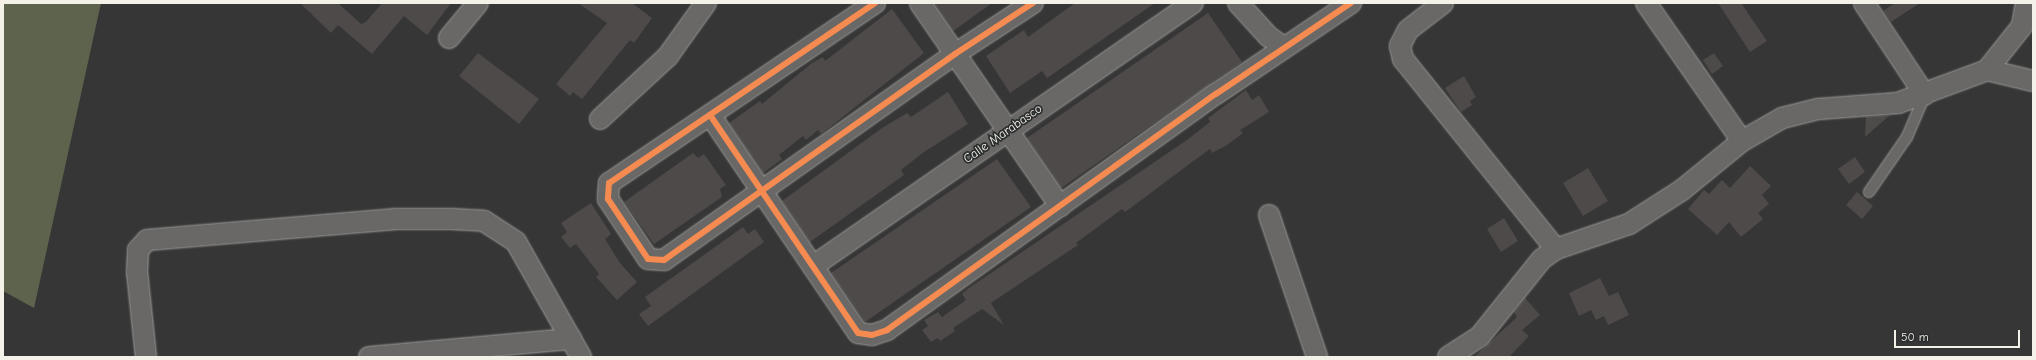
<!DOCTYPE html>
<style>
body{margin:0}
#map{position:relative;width:2036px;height:360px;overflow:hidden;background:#363636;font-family:"Comic Neue",sans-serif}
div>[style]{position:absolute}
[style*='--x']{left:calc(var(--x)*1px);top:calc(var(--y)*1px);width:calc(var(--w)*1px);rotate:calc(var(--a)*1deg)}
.green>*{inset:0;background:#5d634c}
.building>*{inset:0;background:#4e4a49}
.roads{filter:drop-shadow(0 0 1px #9c9c9a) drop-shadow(0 0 1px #9c9c9a)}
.service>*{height:10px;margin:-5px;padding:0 5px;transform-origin:5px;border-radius:5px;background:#696866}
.minor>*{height:20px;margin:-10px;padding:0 10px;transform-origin:10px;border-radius:10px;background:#696866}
.cycleway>*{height:6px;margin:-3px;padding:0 3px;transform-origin:3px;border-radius:3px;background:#f68b52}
span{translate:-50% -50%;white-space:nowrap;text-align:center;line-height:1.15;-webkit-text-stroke:3.5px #2a2d2e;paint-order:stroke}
.street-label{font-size:13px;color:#f4f1e8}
.frame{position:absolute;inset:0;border:4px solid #f4f1e8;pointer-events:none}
.scale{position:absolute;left:1894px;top:330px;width:126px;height:18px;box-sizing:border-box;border:2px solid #f4f1e8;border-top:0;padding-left:5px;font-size:12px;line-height:14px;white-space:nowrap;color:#f4f1e8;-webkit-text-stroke:3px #2a2d2e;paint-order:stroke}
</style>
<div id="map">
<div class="green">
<i style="clip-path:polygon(3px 3px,101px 3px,34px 308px,3px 291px)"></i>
</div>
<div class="building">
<i style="clip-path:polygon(300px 3px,338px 3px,361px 24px,366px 22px,382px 3px,451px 3px,427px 35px,404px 16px,372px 54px,338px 25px,331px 33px)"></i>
<i style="clip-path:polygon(578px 3px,632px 3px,652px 18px,634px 43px,630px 40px,582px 99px,573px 92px,570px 96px,556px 84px,607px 23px)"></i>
<i style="clip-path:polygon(934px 3px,992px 3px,953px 31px)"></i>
<i style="clip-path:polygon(1075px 3px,1155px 3px,1047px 78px,1042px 71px,1010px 93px,986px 56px,1024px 30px,1028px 37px)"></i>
<i style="clip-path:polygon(1718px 3px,1741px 3px,1767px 41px,1750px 52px)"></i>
<i style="clip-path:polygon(1895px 3px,1920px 3px,1891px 22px,1883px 11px)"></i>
<i style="clip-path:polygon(892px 9px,924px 53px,821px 134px,818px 130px,806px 140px,803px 136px,779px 155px,782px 159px,763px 173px,729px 123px,760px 101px,762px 104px,812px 63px,823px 57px,825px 61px)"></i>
<i style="clip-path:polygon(1208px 13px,1242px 62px,1061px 188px,1027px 138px)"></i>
<i style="clip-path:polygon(478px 53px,539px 99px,519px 124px,459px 76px)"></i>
<i style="clip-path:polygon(1714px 53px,1723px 66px,1712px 74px,1703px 60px)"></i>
<i style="clip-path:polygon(1464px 76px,1476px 97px,1470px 101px,1472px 105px,1461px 112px,1445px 88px)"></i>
<i style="clip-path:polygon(1246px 90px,1252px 100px,1259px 95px,1269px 112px,1240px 130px,1243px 133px,1227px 145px,1212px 153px,1210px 149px,1192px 162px,1132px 207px,1125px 212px,1122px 209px,1076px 243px,1078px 245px,991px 303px,1004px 325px,982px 309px,953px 328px,955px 331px,940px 341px,938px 338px,931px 342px,922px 330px,928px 326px,924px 320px,938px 312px,942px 317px,966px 300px,962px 294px,969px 288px,1187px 140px,1210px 122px,1208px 118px)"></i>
<i style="clip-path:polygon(948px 92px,968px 124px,924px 152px,901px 170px,904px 175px,810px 242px,782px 201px,882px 128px,907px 113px,911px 117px)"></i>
<i style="clip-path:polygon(1890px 115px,1865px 137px,1866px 117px)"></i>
<i style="clip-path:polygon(693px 153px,698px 158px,704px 154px,726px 185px,720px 189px,722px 197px,654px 244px,624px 202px)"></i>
<i style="clip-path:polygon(1855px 157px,1865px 172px,1849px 184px,1838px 169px)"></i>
<i style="clip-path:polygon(997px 159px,1031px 207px,865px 322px,831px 273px)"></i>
<i style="clip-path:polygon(1750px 166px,1771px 186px,1762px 195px,1769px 204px,1758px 213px,1763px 219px,1741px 237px,1729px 222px,1717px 235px,1688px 209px,1704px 190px,1709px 194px,1722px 180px,1730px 188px)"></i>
<i style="clip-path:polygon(1588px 168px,1608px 201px,1583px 216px,1563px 183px)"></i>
<i style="clip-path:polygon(1857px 192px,1873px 206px,1862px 219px,1846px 205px)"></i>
<i style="clip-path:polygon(591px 203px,611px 234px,605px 239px,620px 263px,637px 282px,617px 300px,596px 277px,599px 274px,576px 244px,570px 248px,561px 237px,567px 232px,561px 223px)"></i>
<i style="clip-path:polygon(1504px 218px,1518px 241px,1501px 252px,1487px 229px)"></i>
<i style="clip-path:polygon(743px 227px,748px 234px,755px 229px,764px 242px,648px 326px,639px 314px,651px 306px,645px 297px)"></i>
<i style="clip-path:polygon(1600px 278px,1609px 296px,1618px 292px,1629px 315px,1608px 325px,1604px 316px,1596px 320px,1591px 310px,1579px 316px,1569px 293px)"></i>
<i style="clip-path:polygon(1525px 298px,1540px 315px,1522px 330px,1529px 336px,1509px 357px,1474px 357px,1517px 317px,1514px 312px)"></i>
</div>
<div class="roads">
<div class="service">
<i style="--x:1869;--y:192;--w:67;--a:-55.4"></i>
<i style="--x:1907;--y:137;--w:46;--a:-66.8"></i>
</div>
<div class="minor">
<i style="--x:875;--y:3;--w:321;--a:145.9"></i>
<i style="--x:609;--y:183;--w:16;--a:94"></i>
<i style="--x:608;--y:199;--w:72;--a:56.3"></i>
<i style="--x:648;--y:259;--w:16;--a:4"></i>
<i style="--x:664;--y:260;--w:357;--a:-35.3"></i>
<i style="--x:955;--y:54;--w:93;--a:-33.2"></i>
<i style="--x:920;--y:3;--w:247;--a:55.4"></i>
<i style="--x:1238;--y:3;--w:45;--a:47.7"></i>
<i style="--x:1268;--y:36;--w:19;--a:36"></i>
<i style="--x:1443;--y:3;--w:44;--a:142.4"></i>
<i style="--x:1408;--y:30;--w:18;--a:117"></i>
<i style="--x:1400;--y:46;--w:13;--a:77"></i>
<i style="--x:1403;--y:59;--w:244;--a:51.2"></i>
<i style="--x:1646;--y:3;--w:168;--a:55.2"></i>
<i style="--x:1864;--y:3;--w:110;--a:56.5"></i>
<i style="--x:449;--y:38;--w:45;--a:-50.4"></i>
<i style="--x:1987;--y:70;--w:47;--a:13.4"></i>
<i style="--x:710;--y:115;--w:263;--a:55.8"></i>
<i style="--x:858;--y:333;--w:14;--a:8"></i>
<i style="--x:872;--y:335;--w:16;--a:-18"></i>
<i style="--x:887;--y:330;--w:405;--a:-35.7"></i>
<i style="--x:1216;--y:94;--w:163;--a:-34"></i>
<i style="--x:600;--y:119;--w:93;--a:-42.8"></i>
<i style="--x:668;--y:56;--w:65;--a:-54.4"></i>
<i style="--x:1269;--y:215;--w:150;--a:71.3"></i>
<i style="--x:813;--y:266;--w:462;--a:-34.7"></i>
<i style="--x:146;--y:357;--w:85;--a:-96"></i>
<i style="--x:137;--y:272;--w:22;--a:-87"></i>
<i style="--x:138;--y:250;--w:13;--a:-48"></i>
<i style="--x:147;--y:240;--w:250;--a:-4.8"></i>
<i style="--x:396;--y:219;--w:55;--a:0"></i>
<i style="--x:451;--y:219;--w:33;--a:3"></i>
<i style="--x:484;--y:221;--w:38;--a:33"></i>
<i style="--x:516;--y:242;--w:132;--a:60.5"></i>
<i style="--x:369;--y:357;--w:203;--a:-5.1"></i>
<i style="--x:1448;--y:357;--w:38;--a:-33"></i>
<i style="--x:1480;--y:336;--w:99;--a:-51.2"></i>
<i style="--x:1542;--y:259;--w:17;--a:-36"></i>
<i style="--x:1556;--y:249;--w:77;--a:-18.9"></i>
<i style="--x:1629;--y:224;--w:63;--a:-32.7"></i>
<i style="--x:1682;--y:190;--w:77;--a:-39.2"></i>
<i style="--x:1742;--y:141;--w:46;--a:-29.9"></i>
<i style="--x:1782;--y:118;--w:38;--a:-14"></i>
<i style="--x:1819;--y:109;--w:79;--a:-4.3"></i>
<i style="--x:1898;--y:103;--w:95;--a:-20.3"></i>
<i style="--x:1987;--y:70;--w:56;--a:-51.5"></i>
<i style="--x:2022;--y:26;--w:23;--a:-80"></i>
</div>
</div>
<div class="cycleway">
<i style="--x:875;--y:3;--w:321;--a:145.9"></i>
<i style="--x:609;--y:183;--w:16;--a:94"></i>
<i style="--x:608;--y:199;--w:72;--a:56.3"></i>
<i style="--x:648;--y:259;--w:16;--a:4"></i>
<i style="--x:664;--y:260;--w:357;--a:-35.3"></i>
<i style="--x:955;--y:54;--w:93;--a:-33.2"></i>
<i style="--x:710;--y:115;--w:263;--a:55.8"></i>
<i style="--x:858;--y:333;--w:14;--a:8"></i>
<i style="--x:872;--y:335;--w:16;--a:-18"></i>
<i style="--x:887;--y:330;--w:405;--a:-35.7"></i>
<i style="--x:1216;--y:94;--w:163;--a:-34"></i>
</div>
<div class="street-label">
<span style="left:1003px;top:134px;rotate:-35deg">Calle Marabasco</span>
</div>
<div class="frame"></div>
<div class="scale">50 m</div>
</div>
